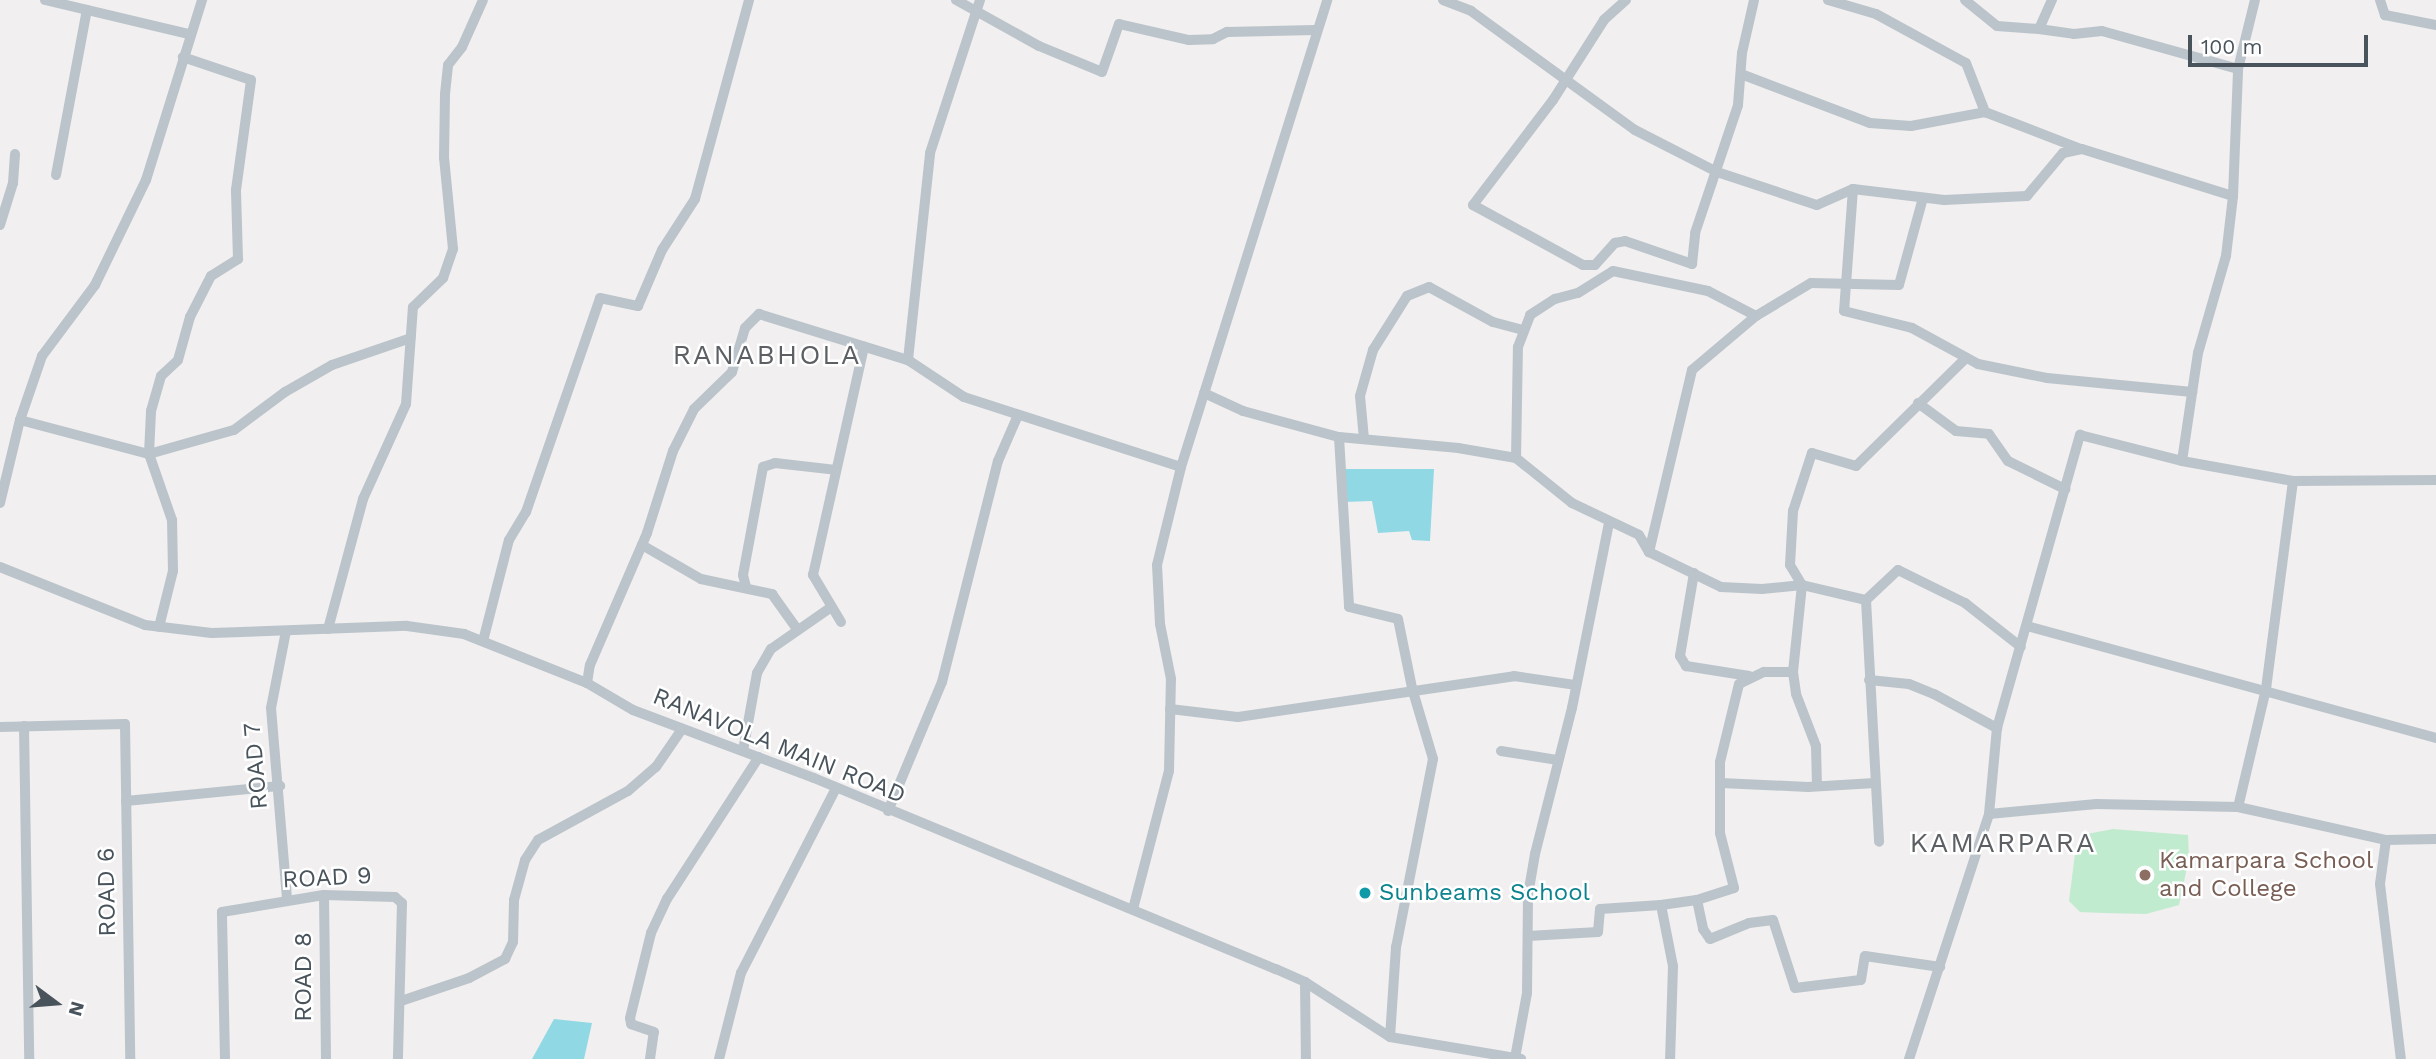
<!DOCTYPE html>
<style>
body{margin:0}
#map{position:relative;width:2436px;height:1059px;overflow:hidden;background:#f1efef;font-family:"Work Sans",sans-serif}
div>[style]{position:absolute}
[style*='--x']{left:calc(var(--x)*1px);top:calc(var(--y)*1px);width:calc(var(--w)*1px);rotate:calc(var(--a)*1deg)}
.green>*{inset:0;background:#c1ebcf}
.water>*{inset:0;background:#91d8e5}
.minor>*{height:10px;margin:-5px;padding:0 5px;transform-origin:5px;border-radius:5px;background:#bbc4cb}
.dots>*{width:19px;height:19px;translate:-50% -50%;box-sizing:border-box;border:4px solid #fff;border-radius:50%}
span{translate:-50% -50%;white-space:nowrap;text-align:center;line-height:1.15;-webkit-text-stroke:5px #fff;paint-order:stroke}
.street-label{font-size:24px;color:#48535b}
.education-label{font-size:24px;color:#785e54}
.left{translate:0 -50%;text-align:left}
.culture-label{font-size:24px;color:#0d838f}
.quarter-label{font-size:28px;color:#5c5f63;letter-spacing:2px}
.north{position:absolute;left:21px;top:968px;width:70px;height:70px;-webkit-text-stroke:5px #fff;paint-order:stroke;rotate:106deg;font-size:19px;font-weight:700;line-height:28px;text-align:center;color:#48535b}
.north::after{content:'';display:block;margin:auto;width:24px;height:32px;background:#48535b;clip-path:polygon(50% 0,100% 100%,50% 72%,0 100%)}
.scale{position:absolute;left:2188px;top:35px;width:180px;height:32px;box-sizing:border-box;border:4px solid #48535b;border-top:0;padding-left:9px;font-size:21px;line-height:24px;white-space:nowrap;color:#48535b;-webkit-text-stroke:5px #fff;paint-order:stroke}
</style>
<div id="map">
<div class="green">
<i style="clip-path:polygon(2113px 829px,2188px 835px,2189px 858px,2179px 905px,2146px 914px,2103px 913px,2080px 912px,2069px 901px,2076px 846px,2087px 834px)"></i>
</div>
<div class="water">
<i style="clip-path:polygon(1343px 469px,1434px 469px,1430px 541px,1412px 540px,1409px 531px,1378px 533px,1372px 501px,1343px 502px)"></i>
<i style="clip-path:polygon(554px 1019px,592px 1023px,584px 1059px,532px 1059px)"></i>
</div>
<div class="minor">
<i style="--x:45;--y:0;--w:148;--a:13.3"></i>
<i style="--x:956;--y:0;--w:95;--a:29"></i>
<i style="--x:1039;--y:46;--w:68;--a:22.4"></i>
<i style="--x:1102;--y:72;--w:51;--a:-70.5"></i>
<i style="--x:1119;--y:24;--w:72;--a:12.9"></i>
<i style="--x:1189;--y:40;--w:24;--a:-2"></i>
<i style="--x:1213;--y:39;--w:16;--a:-27"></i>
<i style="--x:1227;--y:32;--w:88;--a:-1.3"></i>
<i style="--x:1443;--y:0;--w:30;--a:21"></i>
<i style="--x:1471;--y:11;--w:203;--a:36"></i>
<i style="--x:1635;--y:130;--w:92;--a:27.1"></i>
<i style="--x:1717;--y:172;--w:105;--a:18.3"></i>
<i style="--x:1817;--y:205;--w:39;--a:-24"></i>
<i style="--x:1853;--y:189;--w:92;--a:6.9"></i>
<i style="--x:1944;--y:200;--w:83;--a:-2.8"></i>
<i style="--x:2027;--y:196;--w:56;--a:-50.1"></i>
<i style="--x:2063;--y:153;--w:19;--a:-12"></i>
<i style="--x:2082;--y:149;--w:158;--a:17.3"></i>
<i style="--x:1626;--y:0;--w:30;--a:138"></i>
<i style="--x:1604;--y:20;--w:95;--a:122.5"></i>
<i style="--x:1553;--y:100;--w:132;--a:127.3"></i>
<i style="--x:1473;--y:205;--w:125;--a:28.6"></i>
<i style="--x:1583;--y:265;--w:12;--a:0"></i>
<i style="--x:1595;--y:265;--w:30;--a:-48"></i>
<i style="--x:1615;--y:243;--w:10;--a:-11"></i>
<i style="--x:1625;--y:241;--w:71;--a:18.9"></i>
<i style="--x:1692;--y:264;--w:31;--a:-84"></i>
<i style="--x:1695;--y:233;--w:135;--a:-71.4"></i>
<i style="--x:1738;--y:105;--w:52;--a:-85.6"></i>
<i style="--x:1742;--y:53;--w:54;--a:-77.2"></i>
<i style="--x:1828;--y:0;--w:50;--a:16.3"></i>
<i style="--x:1876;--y:14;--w:102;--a:28.6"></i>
<i style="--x:1966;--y:63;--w:53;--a:68.8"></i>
<i style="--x:1985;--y:112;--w:103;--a:21.1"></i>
<i style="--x:1965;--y:0;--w:41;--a:39.1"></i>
<i style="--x:1997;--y:26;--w:42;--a:4.1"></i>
<i style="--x:2039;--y:29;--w:32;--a:-66"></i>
<i style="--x:2380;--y:0;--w:16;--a:72"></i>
<i style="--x:2385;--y:15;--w:52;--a:11.1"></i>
<i style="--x:2039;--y:29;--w:35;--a:8"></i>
<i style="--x:2074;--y:34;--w:28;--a:-6"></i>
<i style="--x:2102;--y:31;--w:141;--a:15.6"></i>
<i style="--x:1741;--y:74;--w:138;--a:20.8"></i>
<i style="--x:1870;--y:123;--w:41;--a:4.2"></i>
<i style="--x:1911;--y:126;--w:75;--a:-10.7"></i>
<i style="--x:56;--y:175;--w:168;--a:-79.4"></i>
<i style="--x:1853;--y:189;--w:122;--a:94.2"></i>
<i style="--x:1844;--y:311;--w:70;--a:14"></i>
<i style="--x:1912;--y:328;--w:75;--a:28.6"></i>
<i style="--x:1978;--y:364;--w:70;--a:11.5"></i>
<i style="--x:2047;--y:378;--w:146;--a:5.5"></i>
<i style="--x:0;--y:225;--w:44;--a:-72.8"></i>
<i style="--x:13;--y:183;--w:29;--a:-86"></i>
<i style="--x:908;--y:360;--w:208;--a:-83.9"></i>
<i style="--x:930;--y:153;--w:161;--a:-71.9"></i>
<i style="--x:1204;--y:393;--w:43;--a:24.8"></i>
<i style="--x:1243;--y:411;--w:99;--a:15.2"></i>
<i style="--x:1339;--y:437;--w:120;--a:5.3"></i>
<i style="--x:1458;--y:448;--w:59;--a:9.8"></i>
<i style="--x:1516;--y:458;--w:72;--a:38.8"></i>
<i style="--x:1572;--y:503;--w:74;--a:25.5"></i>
<i style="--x:1639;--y:535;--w:20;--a:60"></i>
<i style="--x:1649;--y:552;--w:80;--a:25.9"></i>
<i style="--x:1721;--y:587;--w:41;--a:2.8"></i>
<i style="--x:1762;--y:589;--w:40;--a:-5.7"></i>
<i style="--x:1802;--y:585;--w:66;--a:13.2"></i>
<i style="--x:1866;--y:600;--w:44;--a:-43.2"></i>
<i style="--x:1898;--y:570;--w:75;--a:26.2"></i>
<i style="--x:1965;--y:603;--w:71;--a:38.2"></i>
<i style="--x:1918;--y:403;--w:47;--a:36.4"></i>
<i style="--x:1956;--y:431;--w:33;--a:5"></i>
<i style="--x:1989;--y:434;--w:33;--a:55"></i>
<i style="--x:2008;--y:461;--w:64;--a:26.2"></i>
<i style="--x:20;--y:420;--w:133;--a:14.8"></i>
<i style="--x:149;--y:454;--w:88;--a:-15.8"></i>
<i style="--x:234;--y:430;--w:64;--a:-36.7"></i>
<i style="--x:285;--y:392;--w:54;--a:-29.9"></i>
<i style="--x:332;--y:365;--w:83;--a:-18.9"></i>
<i style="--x:1339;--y:437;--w:170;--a:86.6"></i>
<i style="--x:1349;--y:607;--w:50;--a:13.8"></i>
<i style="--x:1398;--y:619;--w:70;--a:78.5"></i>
<i style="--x:1412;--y:688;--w:74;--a:73.5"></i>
<i style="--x:1433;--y:759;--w:192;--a:101.1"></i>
<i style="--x:1396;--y:947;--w:90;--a:93.8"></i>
<i style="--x:1364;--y:439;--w:43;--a:-95.3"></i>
<i style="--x:1360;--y:396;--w:48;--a:-74.2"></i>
<i style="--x:1373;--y:350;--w:64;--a:-57.8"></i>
<i style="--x:1407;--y:296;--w:24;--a:-22"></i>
<i style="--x:1429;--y:287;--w:73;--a:28.7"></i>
<i style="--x:1493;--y:322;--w:31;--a:15"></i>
<i style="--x:1516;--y:458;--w:111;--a:-89"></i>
<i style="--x:1518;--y:347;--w:34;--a:-69"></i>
<i style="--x:1530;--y:315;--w:30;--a:-33"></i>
<i style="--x:1555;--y:299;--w:24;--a:-15"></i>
<i style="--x:1578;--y:293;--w:41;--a:-32.2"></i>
<i style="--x:1613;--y:271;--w:97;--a:11.9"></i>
<i style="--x:1708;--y:291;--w:54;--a:27.5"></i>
<i style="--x:2182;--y:461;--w:113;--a:10.2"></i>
<i style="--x:2293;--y:481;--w:210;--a:97.4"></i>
<i style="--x:2266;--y:689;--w:121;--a:103.3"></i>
<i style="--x:2293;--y:481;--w:143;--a:-0.4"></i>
<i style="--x:0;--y:503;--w:85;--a:-76.5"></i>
<i style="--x:20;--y:420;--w:68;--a:-71"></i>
<i style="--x:42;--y:356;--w:89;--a:-53.3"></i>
<i style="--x:95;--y:285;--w:117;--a:-64.1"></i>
<i style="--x:146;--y:180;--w:189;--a:-72.7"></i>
<i style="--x:642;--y:545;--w:68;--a:30"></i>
<i style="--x:701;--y:579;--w:73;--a:11.9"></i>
<i style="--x:772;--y:594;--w:43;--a:54.5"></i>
<i style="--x:1649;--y:552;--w:187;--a:-76.7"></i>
<i style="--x:1692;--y:370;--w:84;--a:-40.2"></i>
<i style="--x:1756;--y:316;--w:64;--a:-31"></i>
<i style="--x:1811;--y:283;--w:88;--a:1.3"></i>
<i style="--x:1899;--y:285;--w:90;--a:-74.6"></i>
<i style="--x:0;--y:567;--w:156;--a:21.8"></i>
<i style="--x:145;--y:625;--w:67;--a:6.8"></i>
<i style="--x:212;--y:633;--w:195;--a:-2.1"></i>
<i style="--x:407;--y:626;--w:58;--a:8"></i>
<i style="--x:464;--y:634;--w:132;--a:21.7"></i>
<i style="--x:587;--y:683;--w:53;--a:30.4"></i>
<i style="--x:633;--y:710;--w:193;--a:20.6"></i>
<i style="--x:814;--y:778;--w:500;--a:22.5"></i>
<i style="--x:1276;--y:969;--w:32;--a:24"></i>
<i style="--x:1305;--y:982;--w:101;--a:32.9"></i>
<i style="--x:1390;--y:1037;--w:133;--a:9.5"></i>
<i style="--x:1694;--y:573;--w:84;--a:99.6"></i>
<i style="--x:1680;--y:656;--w:12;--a:59"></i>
<i style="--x:1686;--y:666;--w:64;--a:9"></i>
<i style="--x:746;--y:587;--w:12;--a:-104"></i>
<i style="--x:743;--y:575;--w:110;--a:-79.5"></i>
<i style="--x:763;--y:467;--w:13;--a:-18"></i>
<i style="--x:775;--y:463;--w:61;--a:6.5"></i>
<i style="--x:1866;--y:600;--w:242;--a:86.9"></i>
<i style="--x:841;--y:622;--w:55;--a:-120.8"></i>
<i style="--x:813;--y:575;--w:234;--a:-77.4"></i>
<i style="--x:2027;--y:626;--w:424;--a:15.3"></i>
<i style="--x:159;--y:627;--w:58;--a:-76"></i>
<i style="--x:173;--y:571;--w:51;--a:-91.1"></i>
<i style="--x:172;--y:520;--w:70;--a:-109.2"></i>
<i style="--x:149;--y:454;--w:43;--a:-87.3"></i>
<i style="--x:151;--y:411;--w:36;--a:-74"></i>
<i style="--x:161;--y:376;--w:23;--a:-43"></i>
<i style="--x:178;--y:360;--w:45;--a:-74.4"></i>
<i style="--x:190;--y:317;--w:46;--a:-62.9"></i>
<i style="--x:211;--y:276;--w:32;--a:-32"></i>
<i style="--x:238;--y:259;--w:69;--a:-91.7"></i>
<i style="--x:236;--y:190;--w:111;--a:-82.2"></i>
<i style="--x:251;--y:80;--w:72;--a:-161.3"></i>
<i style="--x:328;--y:629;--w:135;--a:-74.9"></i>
<i style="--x:363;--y:499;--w:104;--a:-65.6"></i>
<i style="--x:406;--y:404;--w:97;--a:-85.9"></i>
<i style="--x:413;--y:307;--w:42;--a:-44"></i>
<i style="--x:443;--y:278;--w:31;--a:-71"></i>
<i style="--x:453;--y:249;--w:91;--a:-95.6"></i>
<i style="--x:444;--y:158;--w:64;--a:-89.1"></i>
<i style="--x:445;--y:94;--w:29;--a:-84"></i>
<i style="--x:448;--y:65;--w:23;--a:-52"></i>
<i style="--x:462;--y:47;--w:51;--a:-65.9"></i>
<i style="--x:286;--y:631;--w:78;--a:101"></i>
<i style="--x:271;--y:708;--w:192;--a:85.2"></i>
<i style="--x:483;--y:641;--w:104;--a:-75.6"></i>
<i style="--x:509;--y:540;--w:33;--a:-59"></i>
<i style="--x:526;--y:512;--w:226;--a:-70.9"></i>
<i style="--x:600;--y:298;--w:39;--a:12"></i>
<i style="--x:638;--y:306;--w:61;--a:-66.8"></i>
<i style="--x:662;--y:250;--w:61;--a:-57.1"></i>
<i style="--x:695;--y:199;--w:206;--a:-74.8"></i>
<i style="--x:1793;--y:672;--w:22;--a:82"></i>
<i style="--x:1796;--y:694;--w:56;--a:69"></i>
<i style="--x:1816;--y:746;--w:40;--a:88.6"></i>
<i style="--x:1869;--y:680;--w:40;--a:5.7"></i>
<i style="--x:1909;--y:684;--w:27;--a:22"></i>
<i style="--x:1934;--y:694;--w:72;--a:28.4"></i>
<i style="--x:587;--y:683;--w:18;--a:-81"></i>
<i style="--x:590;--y:665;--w:144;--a:-66.6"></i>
<i style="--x:647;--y:533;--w:86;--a:-72.4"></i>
<i style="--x:673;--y:451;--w:47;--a:-63.4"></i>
<i style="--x:694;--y:409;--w:53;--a:-44.2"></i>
<i style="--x:732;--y:372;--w:46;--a:-73.5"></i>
<i style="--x:745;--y:328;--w:20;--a:-45"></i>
<i style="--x:759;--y:314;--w:156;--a:17.2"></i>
<i style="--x:908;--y:360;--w:67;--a:33.5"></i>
<i style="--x:964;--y:397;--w:228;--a:17.9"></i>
<i style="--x:1170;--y:709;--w:68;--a:6.7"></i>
<i style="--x:1238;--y:717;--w:279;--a:-8.4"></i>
<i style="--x:1514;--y:676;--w:63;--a:8.3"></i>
<i style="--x:24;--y:726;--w:333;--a:89.1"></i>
<i style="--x:0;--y:727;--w:125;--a:-1.4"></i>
<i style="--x:125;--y:724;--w:335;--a:89.1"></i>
<i style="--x:743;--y:751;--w:79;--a:-79.8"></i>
<i style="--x:757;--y:673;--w:28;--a:-60"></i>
<i style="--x:771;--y:649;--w:72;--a:-34.8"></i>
<i style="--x:1501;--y:751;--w:58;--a:9"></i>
<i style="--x:1721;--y:783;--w:87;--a:2.6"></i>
<i style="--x:1808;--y:787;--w:67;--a:-3.4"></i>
<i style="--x:126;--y:801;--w:155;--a:-5.6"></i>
<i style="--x:888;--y:811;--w:140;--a:-67.3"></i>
<i style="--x:942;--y:682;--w:228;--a:-75.8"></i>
<i style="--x:998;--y:461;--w:50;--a:-66.5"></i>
<i style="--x:1989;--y:814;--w:108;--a:-5.3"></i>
<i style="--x:2097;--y:804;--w:141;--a:1.2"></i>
<i style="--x:2238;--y:807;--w:152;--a:12.6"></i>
<i style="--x:2386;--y:840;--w:50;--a:-1.1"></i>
<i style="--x:2386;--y:840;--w:44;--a:97.8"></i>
<i style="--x:2380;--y:884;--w:176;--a:83.2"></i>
<i style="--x:324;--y:895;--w:164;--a:89.3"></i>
<i style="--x:1697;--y:900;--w:39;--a:-18"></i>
<i style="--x:1734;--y:888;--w:57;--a:-104.3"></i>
<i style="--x:1720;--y:833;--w:71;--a:-90"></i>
<i style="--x:1720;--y:762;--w:80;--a:-76.3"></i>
<i style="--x:1739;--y:684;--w:28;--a:-26"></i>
<i style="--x:1764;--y:672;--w:29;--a:0"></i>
<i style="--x:1793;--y:672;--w:87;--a:-84.1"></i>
<i style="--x:1802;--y:585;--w:23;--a:-121"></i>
<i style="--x:1790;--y:565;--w:54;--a:-86.8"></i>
<i style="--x:1793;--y:511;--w:61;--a:-71.9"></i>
<i style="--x:1812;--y:453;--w:46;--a:16.5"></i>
<i style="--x:1856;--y:466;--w:154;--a:-44.5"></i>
<i style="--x:1661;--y:905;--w:36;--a:-8"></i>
<i style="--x:1697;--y:900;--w:30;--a:78"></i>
<i style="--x:1703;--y:929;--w:12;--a:55"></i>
<i style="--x:1710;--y:939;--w:42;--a:-22.3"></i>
<i style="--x:1749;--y:923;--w:24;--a:-7"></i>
<i style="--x:1773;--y:920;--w:71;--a:72.1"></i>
<i style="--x:1795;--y:988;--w:66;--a:-6.9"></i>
<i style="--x:1861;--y:980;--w:24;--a:-81"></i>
<i style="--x:1865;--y:956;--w:76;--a:8.3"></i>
<i style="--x:1133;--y:909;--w:143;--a:-75.4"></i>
<i style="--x:1169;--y:771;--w:92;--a:-88.8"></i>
<i style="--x:1171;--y:679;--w:56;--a:-101.3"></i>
<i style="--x:1160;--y:624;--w:59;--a:-92.9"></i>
<i style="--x:1157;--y:565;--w:101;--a:-76.2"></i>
<i style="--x:1181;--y:467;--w:489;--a:-72.6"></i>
<i style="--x:1528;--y:936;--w:70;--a:-3.3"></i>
<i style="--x:1598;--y:932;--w:23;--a:-85"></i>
<i style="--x:1600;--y:909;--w:61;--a:-3.8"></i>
<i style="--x:1661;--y:905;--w:62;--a:78.9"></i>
<i style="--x:1673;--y:966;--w:93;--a:91.8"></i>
<i style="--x:1305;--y:982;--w:77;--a:89.3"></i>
<i style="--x:401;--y:1001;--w:72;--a:-18.7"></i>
<i style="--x:469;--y:978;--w:41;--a:-27.8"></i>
<i style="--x:505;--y:959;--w:19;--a:-65"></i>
<i style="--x:513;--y:942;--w:42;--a:-88.6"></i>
<i style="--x:514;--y:900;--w:41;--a:-74.6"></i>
<i style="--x:525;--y:860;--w:24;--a:-57"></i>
<i style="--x:538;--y:840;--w:102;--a:-28.6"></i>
<i style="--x:628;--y:791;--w:37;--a:-41"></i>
<i style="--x:656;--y:767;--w:46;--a:-55.6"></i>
<i style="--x:1515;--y:1058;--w:66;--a:-79.5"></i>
<i style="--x:1527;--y:993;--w:98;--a:-89.4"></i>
<i style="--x:1528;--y:895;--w:42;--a:-80.3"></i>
<i style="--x:1535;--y:854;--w:151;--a:-75.8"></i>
<i style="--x:1572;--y:708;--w:189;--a:-78.7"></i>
<i style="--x:225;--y:1059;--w:147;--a:-91.2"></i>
<i style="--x:222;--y:912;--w:103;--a:-9.5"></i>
<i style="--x:324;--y:895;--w:71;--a:1.6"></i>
<i style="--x:395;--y:897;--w:9;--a:41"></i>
<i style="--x:402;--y:903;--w:156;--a:91.5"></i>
<i style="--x:650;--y:1059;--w:27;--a:-82"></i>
<i style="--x:654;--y:1032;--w:24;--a:-161"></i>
<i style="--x:631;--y:1024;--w:6;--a:-99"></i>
<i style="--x:630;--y:1018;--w:88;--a:-76.1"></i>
<i style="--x:651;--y:933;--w:38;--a:-65"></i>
<i style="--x:667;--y:899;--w:169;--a:-57.1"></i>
<i style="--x:719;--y:1059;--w:89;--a:-75.7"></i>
<i style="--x:741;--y:973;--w:208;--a:-62.8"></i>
<i style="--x:1909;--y:1059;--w:258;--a:-71.9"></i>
<i style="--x:1989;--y:814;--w:86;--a:-84.7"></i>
<i style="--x:1997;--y:728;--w:305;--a:-74.2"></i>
<i style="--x:2080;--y:435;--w:105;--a:14.3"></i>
<i style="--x:2182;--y:461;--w:109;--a:-81.6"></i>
<i style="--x:2198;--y:353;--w:101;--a:-73.9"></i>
<i style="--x:2226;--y:256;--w:60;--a:-83.3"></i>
<i style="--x:2233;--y:196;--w:127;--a:-87.7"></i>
<i style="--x:2238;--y:69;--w:71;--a:-76.2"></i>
</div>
<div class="dots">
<i style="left:2145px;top:875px;background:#8d6e63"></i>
<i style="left:1365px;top:893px;background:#0f9aa8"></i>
</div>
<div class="street-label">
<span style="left:779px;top:746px;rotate:22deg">RANAVOLA MAIN ROAD</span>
<span style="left:256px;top:766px;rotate:-95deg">ROAD 7</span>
<span style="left:327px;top:878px;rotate:-3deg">ROAD 9</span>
<span style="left:107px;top:892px;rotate:-91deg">ROAD 6</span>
<span style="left:304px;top:977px;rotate:-90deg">ROAD 8</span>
</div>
<div class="education-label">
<span class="left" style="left:2159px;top:875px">Kamarpara School<br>and College</span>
</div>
<div class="culture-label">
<span class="left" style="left:1379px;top:893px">Sunbeams School</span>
</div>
<div class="quarter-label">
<span style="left:767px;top:355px">RANABHOLA</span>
<span style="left:2003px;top:843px">KAMARPARA</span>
</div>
<div class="north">N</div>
<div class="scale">100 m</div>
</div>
